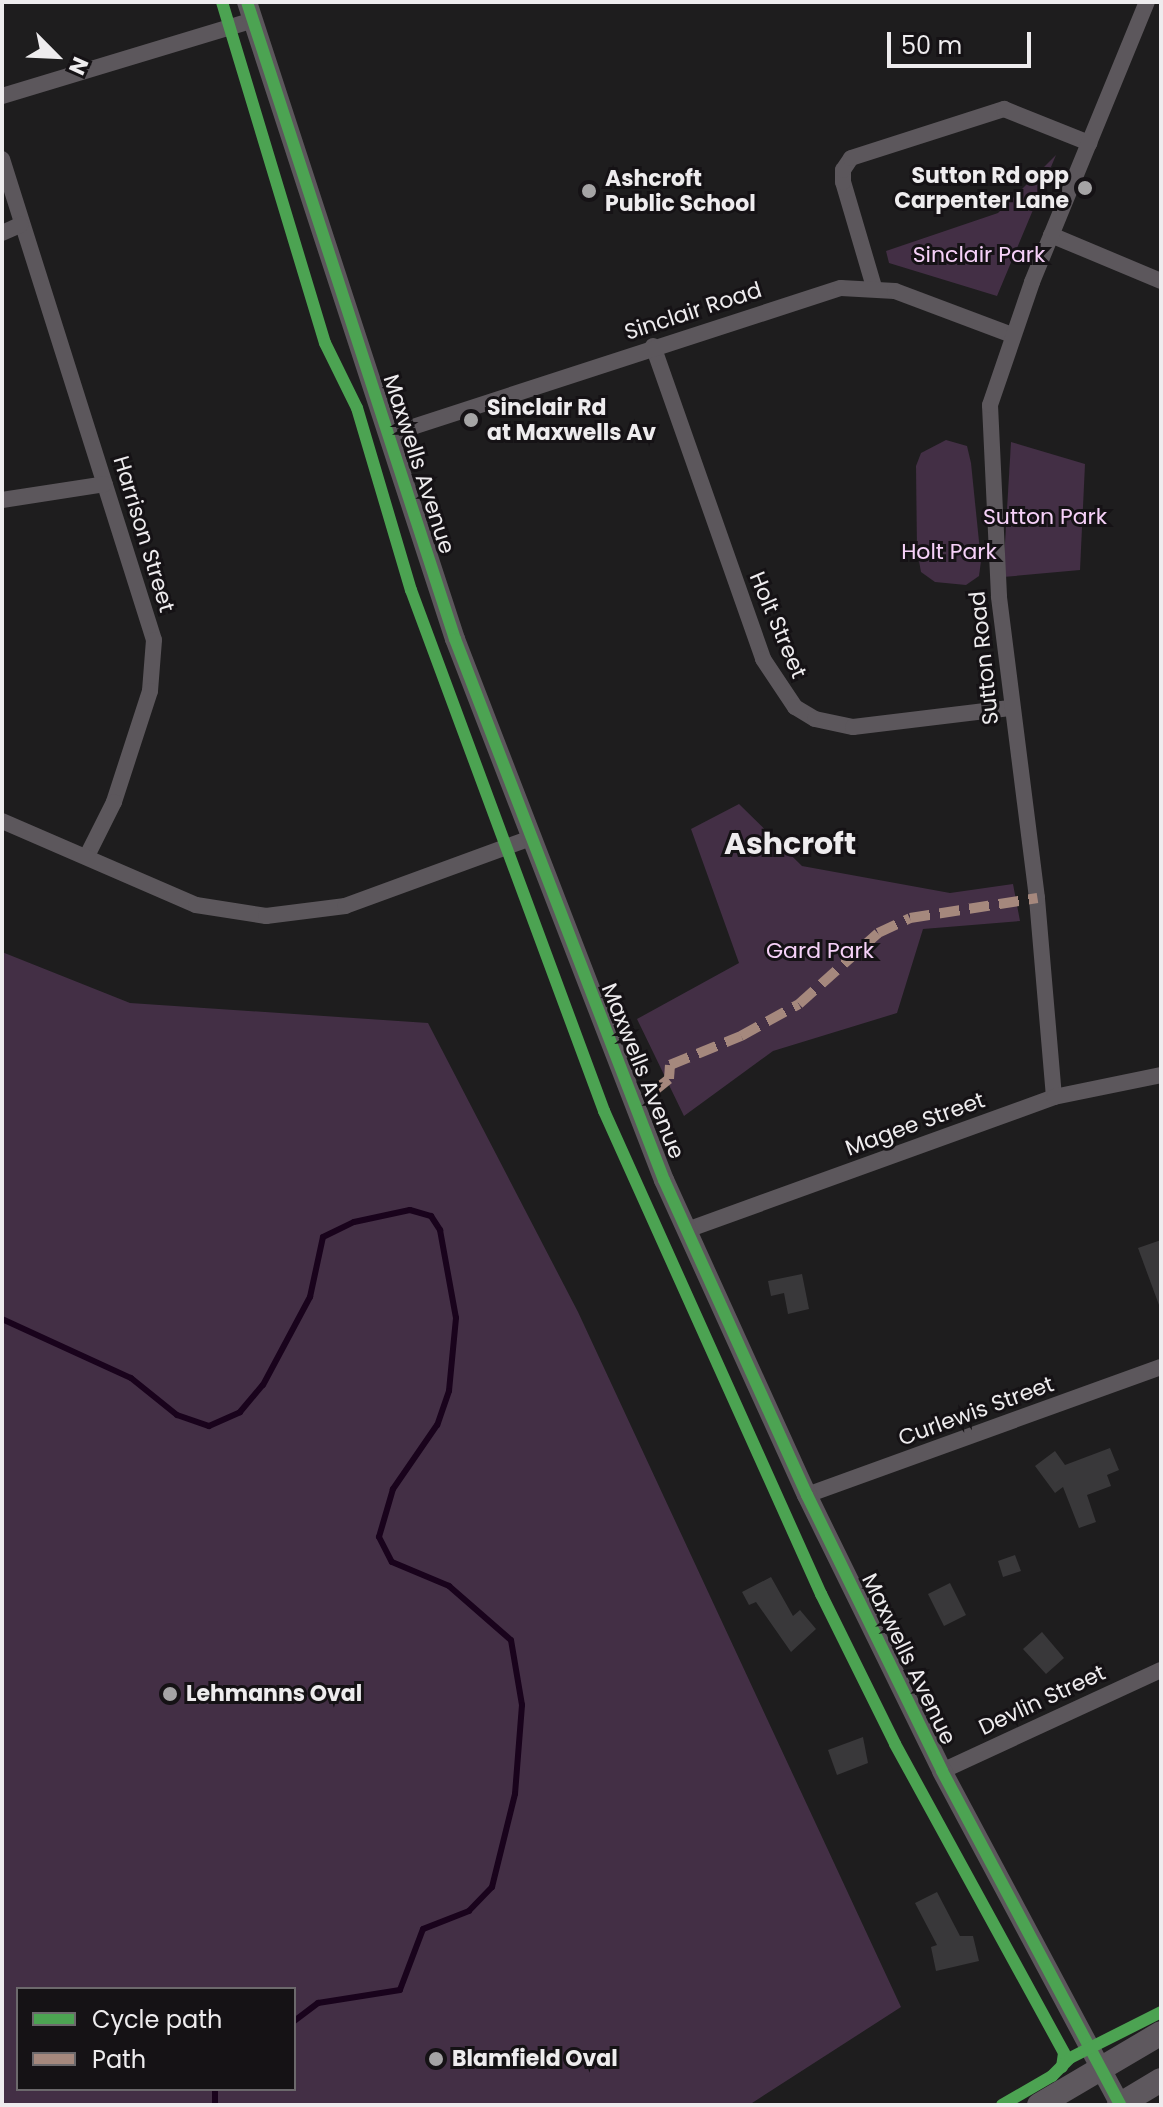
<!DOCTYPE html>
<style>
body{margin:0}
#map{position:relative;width:1163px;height:2107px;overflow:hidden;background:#1e1d1e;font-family:Poppins,sans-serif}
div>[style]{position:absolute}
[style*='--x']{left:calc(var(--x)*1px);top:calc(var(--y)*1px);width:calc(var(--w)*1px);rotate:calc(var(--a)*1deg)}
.green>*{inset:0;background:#432f45}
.stream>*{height:6px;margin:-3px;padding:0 3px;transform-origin:3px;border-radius:3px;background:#19031c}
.building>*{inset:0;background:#39383a}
.minor>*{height:16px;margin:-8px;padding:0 8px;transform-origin:8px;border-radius:8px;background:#5c575c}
.tertiary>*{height:20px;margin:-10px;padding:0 10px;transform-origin:10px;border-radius:10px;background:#5c575c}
.primary>*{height:24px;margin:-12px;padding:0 12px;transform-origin:12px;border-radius:12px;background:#5e585e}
.quiet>*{height:10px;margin-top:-5px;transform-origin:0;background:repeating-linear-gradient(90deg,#a5887d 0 20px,transparent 0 30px)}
.cycleway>*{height:12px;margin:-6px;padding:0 6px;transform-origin:6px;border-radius:6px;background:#4ca352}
.dots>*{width:22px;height:22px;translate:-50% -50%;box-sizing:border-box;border:4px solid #151215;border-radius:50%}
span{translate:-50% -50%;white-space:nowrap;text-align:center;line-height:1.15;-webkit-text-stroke:6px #151215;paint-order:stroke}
.poi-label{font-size:22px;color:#eeecee;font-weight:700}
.right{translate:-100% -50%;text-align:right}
.left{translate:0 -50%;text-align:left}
.park-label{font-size:22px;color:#f6d1f8}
.street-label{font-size:22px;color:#eeecee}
.district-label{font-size:30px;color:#eeecee;font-weight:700}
.frame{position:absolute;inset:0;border:4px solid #eeecee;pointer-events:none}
.legend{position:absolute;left:16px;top:1987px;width:280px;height:104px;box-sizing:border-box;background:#151215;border:2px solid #6c696c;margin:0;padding:10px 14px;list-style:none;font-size:24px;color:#eeecee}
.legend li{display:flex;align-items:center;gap:16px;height:40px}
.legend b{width:40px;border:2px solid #6c696c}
.north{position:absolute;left:16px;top:16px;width:80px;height:80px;-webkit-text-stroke:6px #151215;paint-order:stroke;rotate:114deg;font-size:22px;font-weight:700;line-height:32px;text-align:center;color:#eeecee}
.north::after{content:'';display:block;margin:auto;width:28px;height:36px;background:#eeecee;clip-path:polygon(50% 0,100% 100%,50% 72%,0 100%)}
.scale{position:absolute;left:887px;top:32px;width:144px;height:36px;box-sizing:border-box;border:4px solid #eeecee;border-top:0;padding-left:10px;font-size:24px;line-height:28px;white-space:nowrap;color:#eeecee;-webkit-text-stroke:6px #151215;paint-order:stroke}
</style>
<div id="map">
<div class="green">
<i style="clip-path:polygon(1056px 155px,997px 296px,889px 263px,886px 251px,998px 213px)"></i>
<i style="clip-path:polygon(946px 440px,967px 446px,971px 463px,981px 561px,979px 576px,966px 585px,935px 582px,921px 572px,917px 550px,916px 466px,921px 453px)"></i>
<i style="clip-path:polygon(1011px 442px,1085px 464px,1080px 570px,1003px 577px)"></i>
<i style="clip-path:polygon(739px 804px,802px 866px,950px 893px,1013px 884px,1020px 921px,923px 929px,897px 1013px,773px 1051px,684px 1116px,637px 1019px,739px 963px,691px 829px)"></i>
<i style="clip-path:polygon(evenodd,2px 952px,130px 1003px,428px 1023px,578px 1312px,901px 2007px,749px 2105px,2px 2105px,2px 952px,294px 1989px,294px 2089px,18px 2089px,18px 1989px,294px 1989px)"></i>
</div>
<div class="stream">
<i style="--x:2;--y:1319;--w:142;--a:24.6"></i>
<i style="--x:131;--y:1378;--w:59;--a:38.8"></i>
<i style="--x:177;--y:1415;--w:34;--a:19"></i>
<i style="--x:209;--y:1426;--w:34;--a:-24"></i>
<i style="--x:240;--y:1412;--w:35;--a:-50"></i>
<i style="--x:263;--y:1385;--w:100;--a:-61.9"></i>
<i style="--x:310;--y:1297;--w:61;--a:-77.8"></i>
<i style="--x:323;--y:1237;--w:34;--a:-26"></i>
<i style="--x:354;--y:1222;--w:57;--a:-12.1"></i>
<i style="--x:410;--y:1210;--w:22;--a:16"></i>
<i style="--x:431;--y:1216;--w:17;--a:57"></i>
<i style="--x:440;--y:1230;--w:89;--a:79.7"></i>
<i style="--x:456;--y:1318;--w:73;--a:95.5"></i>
<i style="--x:449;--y:1391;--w:36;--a:109"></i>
<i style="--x:437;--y:1425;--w:78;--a:124.5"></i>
<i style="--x:393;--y:1489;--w:50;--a:106.3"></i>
<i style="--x:379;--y:1537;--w:28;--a:63"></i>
<i style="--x:392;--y:1562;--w:62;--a:22.8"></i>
<i style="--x:449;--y:1586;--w:82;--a:41.1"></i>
<i style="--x:511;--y:1640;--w:66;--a:80.4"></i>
<i style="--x:522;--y:1705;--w:89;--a:94.5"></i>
<i style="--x:515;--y:1794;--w:96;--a:103.9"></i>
<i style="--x:492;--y:1887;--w:33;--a:134"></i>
<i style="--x:469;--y:1911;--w:49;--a:158.6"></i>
<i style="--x:423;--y:1929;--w:65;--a:110.7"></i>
<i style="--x:400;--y:1990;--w:83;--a:171"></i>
<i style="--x:318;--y:2003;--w:30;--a:143"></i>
<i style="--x:215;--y:2105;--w:16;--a:-90"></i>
</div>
<div class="building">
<i style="clip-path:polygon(1161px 1240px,1161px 1305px,1159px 1305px,1138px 1248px)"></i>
<i style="clip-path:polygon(802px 1274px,809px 1309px,788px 1314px,784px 1293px,771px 1296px,768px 1281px)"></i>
<i style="clip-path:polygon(1110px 1448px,1119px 1470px,1107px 1475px,1111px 1486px,1087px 1495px,1096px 1522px,1079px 1528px,1063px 1487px,1055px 1493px,1035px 1466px,1055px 1451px,1065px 1465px)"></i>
<i style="clip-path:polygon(1015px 1555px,1021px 1571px,1003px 1577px,998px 1561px)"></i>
<i style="clip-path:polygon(771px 1577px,793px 1616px,800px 1610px,816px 1629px,791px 1652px,756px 1602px,749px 1605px,742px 1592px)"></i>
<i style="clip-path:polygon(950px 1583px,966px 1615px,944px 1626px,928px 1594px)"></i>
<i style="clip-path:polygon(1042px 1632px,1064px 1658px,1046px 1674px,1023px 1649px)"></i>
<i style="clip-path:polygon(863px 1737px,868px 1763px,837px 1775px,828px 1750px)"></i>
<i style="clip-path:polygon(937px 1892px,960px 1936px,973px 1936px,979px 1961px,936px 1971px,931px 1947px,937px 1945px,915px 1903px)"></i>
</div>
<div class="minor">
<i style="--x:2;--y:96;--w:262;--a:-16.8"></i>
<i style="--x:2;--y:159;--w:504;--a:72.46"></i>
<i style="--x:154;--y:640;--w:51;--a:94.5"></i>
<i style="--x:150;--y:691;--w:117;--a:108"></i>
<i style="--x:114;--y:802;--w:60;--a:116.6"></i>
<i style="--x:2;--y:233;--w:20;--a:-24"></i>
<i style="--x:1051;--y:235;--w:119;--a:22.7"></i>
<i style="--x:874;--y:287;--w:109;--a:-106.4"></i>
<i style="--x:843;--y:182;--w:12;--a:-90"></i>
<i style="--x:843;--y:170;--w:14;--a:-56"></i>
<i style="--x:851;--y:158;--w:161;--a:-17.8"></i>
<i style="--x:1004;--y:109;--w:92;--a:21.8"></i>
<i style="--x:653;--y:346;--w:332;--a:70.6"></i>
<i style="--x:763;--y:659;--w:58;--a:56.3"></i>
<i style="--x:795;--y:707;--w:23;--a:31"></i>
<i style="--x:815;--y:719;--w:39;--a:12"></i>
<i style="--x:853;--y:727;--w:158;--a:-6.9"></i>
<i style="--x:388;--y:435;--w:476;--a:-18"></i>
<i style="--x:841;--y:288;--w:54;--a:3.2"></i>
<i style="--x:895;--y:291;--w:125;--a:20.6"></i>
<i style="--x:2;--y:500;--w:104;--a:-8.8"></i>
<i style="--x:2;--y:821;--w:211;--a:23.4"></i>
<i style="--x:196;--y:905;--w:71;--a:8.9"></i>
<i style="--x:266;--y:916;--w:80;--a:-7.2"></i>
<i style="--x:345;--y:906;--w:198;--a:-20.1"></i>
<i style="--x:1054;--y:1097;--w:200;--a:-94.9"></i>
<i style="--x:1037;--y:898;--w:304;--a:-97.2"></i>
<i style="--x:999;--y:596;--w:191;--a:-92.7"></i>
<i style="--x:990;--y:405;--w:130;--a:-71.1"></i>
<i style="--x:1032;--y:282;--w:303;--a:-67.7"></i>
<i style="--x:687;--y:1230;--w:390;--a:-19.9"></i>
<i style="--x:1054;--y:1097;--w:109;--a:-11.6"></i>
<i style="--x:807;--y:1495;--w:376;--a:-19.9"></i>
<i style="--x:942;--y:1771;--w:241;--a:-24.8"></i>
</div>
<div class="tertiary">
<i style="--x:247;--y:2;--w:670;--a:71.92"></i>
<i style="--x:455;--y:639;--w:580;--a:68.88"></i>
<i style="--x:664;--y:1180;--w:346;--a:65.6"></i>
<i style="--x:807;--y:1495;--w:307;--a:63.9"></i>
<i style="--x:942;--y:1771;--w:378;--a:61.9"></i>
</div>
<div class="primary">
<i style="--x:1039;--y:2105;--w:142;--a:-30.5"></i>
<i style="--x:1119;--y:2105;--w:49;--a:-30.8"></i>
</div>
<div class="quiet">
<i style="--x:654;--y:1091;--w:19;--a:-39"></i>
<i style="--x:669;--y:1079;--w:14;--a:-86"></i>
<i style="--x:670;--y:1065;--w:77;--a:-22.2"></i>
<i style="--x:741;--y:1036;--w:66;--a:-28.9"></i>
<i style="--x:799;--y:1004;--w:106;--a:-41.9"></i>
<i style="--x:878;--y:933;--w:35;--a:-25"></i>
<i style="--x:910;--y:918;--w:129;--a:-8.9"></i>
</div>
<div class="cycleway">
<i style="--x:222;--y:2;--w:356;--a:73.2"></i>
<i style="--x:325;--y:343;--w:72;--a:63.8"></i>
<i style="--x:357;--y:408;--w:190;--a:73.5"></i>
<i style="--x:411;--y:590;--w:556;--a:69.67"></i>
<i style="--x:604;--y:1111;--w:530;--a:65.81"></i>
<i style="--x:821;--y:1594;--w:167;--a:63.7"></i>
<i style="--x:895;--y:1744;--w:352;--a:61.3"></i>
<i style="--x:1064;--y:2053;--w:14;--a:98"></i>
<i style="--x:247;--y:2;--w:670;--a:71.92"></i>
<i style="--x:455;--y:639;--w:580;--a:68.88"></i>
<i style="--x:664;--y:1180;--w:346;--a:65.6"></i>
<i style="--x:807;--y:1495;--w:307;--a:63.9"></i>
<i style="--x:942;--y:1771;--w:378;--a:61.9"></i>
<i style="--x:1002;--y:2105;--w:58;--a:-30.1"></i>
<i style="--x:1052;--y:2076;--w:25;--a:-45"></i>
<i style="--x:1070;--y:2058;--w:102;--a:-26.8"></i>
</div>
<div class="dots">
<i style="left:1085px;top:188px;background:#a5a4a5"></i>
<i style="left:589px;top:191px;background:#a5a4a5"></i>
<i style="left:471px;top:420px;background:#a5a4a5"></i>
<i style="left:170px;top:1694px;background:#a5a4a5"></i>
<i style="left:436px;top:2059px;background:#a5a4a5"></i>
</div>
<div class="poi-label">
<span class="right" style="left:1069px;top:188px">Sutton Rd opp<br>Carpenter Lane</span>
<span class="left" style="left:605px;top:191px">Ashcroft<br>Public School</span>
<span class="left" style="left:487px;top:420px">Sinclair Rd<br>at Maxwells Av</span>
<span class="left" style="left:186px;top:1694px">Lehmanns Oval</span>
<span class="left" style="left:452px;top:2059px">Blamfield Oval</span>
</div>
<div class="park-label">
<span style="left:979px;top:255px">Sinclair Park</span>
<span style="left:1045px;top:517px">Sutton Park</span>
<span style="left:949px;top:552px">Holt Park</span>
<span style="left:820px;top:951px">Gard Park</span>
</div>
<div class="street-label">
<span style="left:693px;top:311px;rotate:-18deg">Sinclair Road</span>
<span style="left:419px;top:464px;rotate:72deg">Maxwells Avenue</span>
<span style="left:144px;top:534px;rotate:73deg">Harrison Street</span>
<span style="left:778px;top:625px;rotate:67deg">Holt Street</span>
<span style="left:984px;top:658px;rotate:-96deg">Sutton Road</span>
<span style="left:643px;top:1071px;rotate:68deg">Maxwells Avenue</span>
<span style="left:915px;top:1124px;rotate:-20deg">Magee Street</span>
<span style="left:976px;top:1411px;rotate:-20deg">Curlewis Street</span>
<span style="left:909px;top:1659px;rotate:64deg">Maxwells Avenue</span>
<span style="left:1042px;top:1700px;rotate:-25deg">Devlin Street</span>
</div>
<div class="district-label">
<span style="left:790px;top:844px">Ashcroft</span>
</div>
<div class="frame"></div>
<ul class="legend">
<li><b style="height:10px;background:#4ca352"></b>Cycle path</li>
<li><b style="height:10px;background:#a5887d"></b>Path</li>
</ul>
<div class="north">N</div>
<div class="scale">50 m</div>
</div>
